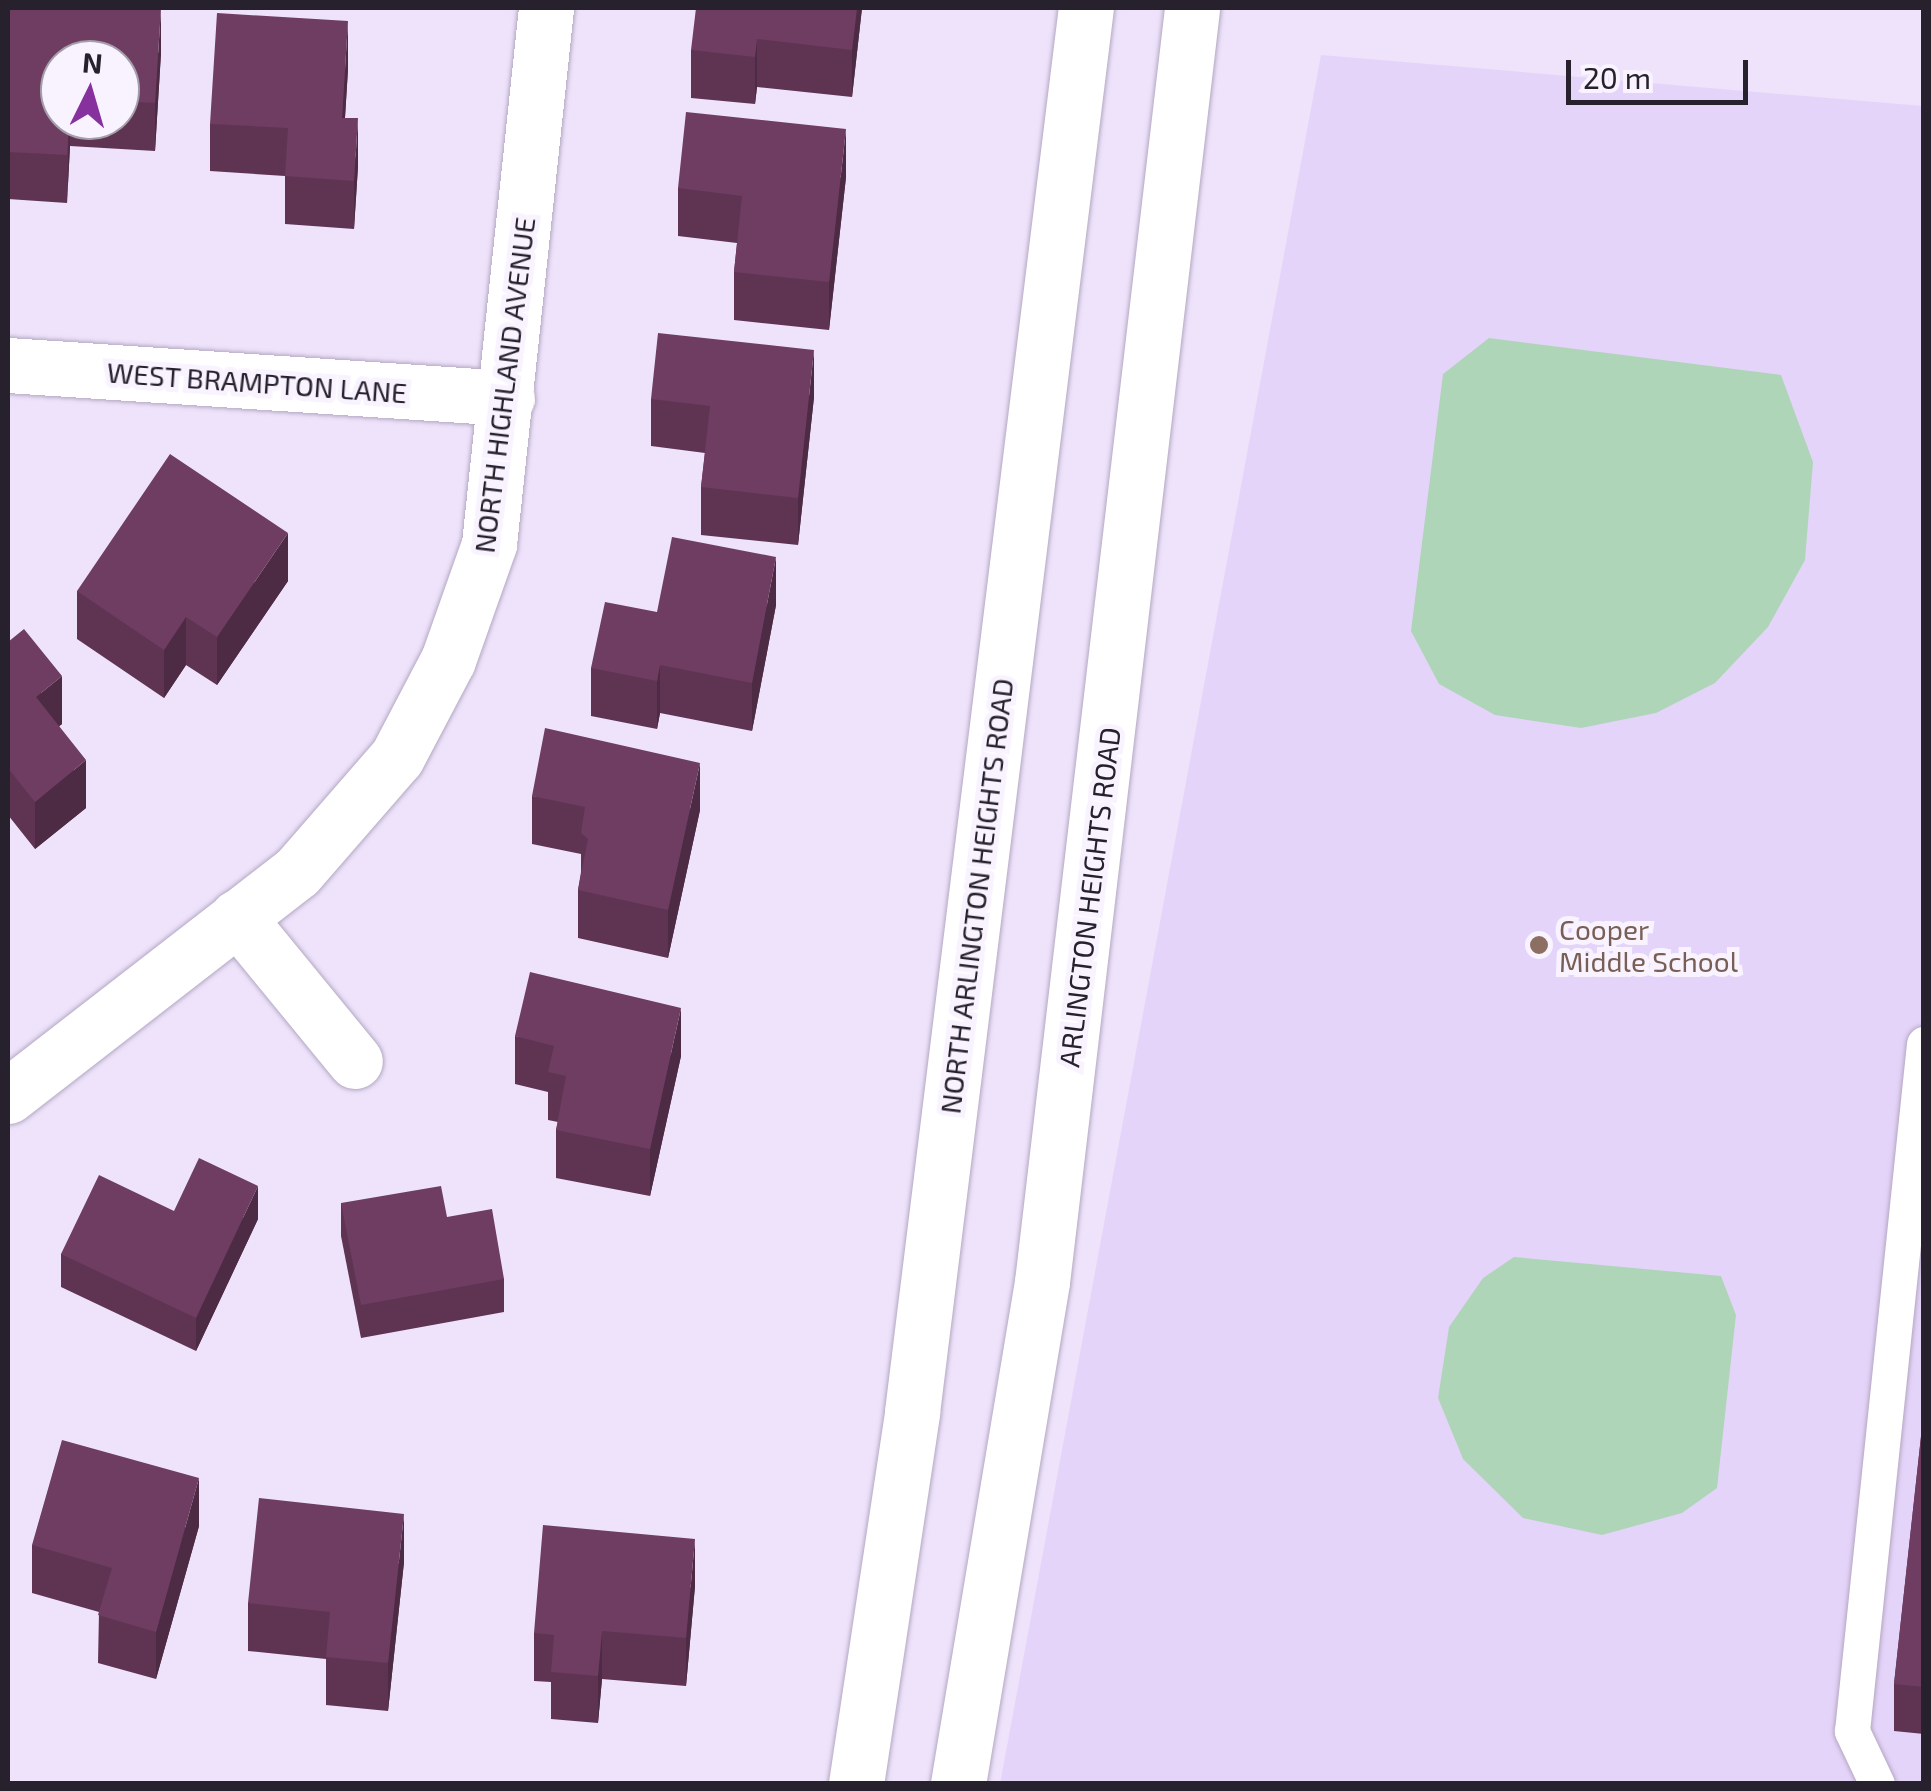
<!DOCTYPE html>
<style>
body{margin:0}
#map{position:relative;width:1931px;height:1791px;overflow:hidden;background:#eee3fb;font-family:"Exo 2",sans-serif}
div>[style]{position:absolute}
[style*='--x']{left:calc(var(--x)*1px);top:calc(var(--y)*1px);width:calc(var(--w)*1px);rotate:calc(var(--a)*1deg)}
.built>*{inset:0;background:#e5d4f9}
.green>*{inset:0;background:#afd5b9}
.roads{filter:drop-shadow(0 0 2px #b4a7c3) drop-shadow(0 0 2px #b4a7c3)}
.service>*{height:35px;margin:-17.5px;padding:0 17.5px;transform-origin:17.5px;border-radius:17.5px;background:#fff}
.minor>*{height:55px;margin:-27.5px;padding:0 27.5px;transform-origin:27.5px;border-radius:27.5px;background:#fff}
.secondary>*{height:55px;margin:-27.5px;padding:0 27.5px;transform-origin:27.5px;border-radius:27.5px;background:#fff}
.wall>*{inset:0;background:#5f3453}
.shaded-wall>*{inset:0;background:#4d2b44}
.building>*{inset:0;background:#6e3d61}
.dots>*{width:28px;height:28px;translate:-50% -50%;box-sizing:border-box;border:5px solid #f8f3ff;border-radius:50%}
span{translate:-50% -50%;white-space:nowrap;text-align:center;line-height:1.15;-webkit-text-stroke:10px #f8f3ff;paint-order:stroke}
.street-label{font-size:28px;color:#26212c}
.education-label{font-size:28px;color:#785e54}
.left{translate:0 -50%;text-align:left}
.frame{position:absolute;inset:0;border:10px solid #26212c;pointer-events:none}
.north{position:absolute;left:40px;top:40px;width:100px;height:100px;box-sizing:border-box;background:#f8f3ff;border:2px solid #a49fab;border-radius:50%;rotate:5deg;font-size:28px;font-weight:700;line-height:40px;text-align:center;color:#26212c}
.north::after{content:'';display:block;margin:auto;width:35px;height:45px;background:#87319e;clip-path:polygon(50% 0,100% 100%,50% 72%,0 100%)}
.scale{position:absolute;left:1566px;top:60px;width:182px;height:45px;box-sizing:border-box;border:5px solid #26212c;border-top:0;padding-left:12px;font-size:30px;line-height:35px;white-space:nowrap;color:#26212c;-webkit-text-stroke:8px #f8f3ff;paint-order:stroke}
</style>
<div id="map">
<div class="built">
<i style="clip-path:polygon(1321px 55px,1923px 106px,1923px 1783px,1000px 1784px)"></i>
</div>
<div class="green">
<i style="clip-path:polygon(1489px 338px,1781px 375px,1813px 462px,1805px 560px,1768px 627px,1715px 683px,1656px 713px,1581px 728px,1495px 715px,1439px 684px,1411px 631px,1443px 374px)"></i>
<i style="clip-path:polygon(1514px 1257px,1721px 1276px,1736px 1315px,1717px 1488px,1682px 1513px,1602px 1535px,1523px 1518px,1463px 1459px,1438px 1398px,1449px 1327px,1483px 1278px)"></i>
</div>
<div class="roads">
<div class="service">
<i style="--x:1877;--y:1784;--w:59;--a:-115.3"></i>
<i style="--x:1852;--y:1731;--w:691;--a:-84.02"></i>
</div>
<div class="minor">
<i style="--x:8;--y:365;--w:500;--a:3.78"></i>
<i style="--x:237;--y:917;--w:186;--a:50.7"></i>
<i style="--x:8;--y:1096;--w:366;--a:-37.8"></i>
<i style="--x:297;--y:872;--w:152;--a:-49"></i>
<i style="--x:397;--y:757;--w:110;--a:-62.3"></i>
<i style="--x:448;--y:660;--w:123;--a:-70.5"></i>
<i style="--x:489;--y:544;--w:539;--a:-83.93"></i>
</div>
<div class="secondary">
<i style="--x:856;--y:1784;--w:376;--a:-81.4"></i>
<i style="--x:912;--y:1412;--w:1415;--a:-82.94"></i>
<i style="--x:958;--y:1784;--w:509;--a:-80.5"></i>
<i style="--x:1042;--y:1282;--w:1283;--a:-83.28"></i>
</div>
</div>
<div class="wall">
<i style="clip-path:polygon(862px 8px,852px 97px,757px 87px,755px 104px,691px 98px,691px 50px)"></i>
<i style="clip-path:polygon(evenodd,8px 35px,161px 53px,155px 151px,70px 146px,67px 203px,8px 199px,8px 35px,60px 60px,120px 60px,120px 120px,60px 120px,60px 60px)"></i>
<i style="clip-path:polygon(348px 69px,345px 118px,358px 166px,354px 229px,285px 224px,285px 176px,210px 171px,210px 124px)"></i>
<i style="clip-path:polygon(846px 177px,829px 330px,734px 320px,734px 272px,737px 243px,678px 236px,678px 188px)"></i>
<i style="clip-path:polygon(814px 397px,798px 545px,701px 535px,701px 487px,705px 453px,651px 446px,651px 399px)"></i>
<i style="clip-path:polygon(288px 581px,217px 685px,186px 665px,164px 698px,77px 639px,77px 591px)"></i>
<i style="clip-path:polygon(776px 605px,752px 731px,660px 713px,657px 729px,591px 716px,591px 668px,657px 612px)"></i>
<i style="clip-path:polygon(8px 642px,62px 724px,59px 726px,86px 808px,35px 849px,8px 815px)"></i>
<i style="clip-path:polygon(532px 796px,700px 810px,668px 958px,578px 938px,578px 890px,581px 872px,581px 854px,532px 844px)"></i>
<i style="clip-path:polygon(515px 1036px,681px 1056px,650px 1196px,556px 1178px,556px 1130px,558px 1122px,548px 1120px,548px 1092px,515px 1084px)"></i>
<i style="clip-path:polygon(341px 1203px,447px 1217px,504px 1279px,504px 1312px,361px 1338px,341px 1236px)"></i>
<i style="clip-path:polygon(174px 1211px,258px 1219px,196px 1351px,61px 1287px,61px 1254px)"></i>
<i style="clip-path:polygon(1924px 1409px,1924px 1734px,1894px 1731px,1894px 1684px)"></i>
<i style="clip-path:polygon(199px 1526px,156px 1679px,98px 1663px,99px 1612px,32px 1593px,32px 1545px)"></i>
<i style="clip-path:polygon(404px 1562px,388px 1711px,326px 1705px,326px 1659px,248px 1651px,248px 1603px)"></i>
<i style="clip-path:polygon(695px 1586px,686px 1686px,602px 1679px,598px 1723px,551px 1719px,551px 1682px,534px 1681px,534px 1633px)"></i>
</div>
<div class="shaded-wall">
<i style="clip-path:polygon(161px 8px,161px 53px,155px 151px,155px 103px)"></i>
<i style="clip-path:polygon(857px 8px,862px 8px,852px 97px,852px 50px)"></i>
<i style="clip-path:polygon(348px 21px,348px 69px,342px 165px,342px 118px)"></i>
<i style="clip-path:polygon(757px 39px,757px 87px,755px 104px,755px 57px)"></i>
<i style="clip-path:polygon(358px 118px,358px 166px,354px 229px,354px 181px)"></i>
<i style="clip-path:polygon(69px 120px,70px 120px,70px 146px,67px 203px)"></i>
<i style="clip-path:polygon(846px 129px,846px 177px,829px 330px,829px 282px)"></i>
<i style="clip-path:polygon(814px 350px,814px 397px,798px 545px,798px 498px)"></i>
<i style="clip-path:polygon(288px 533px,288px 581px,217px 685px,217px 637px)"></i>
<i style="clip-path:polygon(776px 557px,776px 605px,752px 731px,752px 683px)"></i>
<i style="clip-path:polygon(186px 617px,186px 665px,164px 698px,164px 650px)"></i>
<i style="clip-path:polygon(660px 665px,660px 713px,657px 729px,657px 681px)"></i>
<i style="clip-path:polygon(62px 676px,62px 724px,36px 745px,36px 697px)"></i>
<i style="clip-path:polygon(86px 760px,86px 808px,35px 849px,35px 802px)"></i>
<i style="clip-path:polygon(700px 763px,700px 810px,668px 958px,668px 910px)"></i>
<i style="clip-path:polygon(681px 1008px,681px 1056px,650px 1196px,650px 1149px)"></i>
<i style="clip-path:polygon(258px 1186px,258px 1219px,196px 1351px,196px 1318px)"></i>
<i style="clip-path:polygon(199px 1478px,199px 1526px,156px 1679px,156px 1632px)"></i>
<i style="clip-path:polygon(404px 1514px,404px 1562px,388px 1711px,388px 1663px)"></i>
<i style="clip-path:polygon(695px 1539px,695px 1586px,686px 1686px,686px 1638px)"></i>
<i style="clip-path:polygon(602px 1631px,602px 1679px,598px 1723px,598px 1676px)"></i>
</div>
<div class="building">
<i style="clip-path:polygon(9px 8px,161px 8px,155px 103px,120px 101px,120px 60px,60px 60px,60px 120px,69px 120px,67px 155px,8px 152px,8px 35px)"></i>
<i style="clip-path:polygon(696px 8px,857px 8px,852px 50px,757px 39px,755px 57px,691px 50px)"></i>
<i style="clip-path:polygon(217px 13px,348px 21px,342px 118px,358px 118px,354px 181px,285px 176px,288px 128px,210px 124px)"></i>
<i style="clip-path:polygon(686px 112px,846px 129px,829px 282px,734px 272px,742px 196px,678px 188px)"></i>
<i style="clip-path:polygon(658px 333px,814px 350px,798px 498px,701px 487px,710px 406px,651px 399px)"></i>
<i style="clip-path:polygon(170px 454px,288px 533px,217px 637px,186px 617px,164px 650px,77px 591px)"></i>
<i style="clip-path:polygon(672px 537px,776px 557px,752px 683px,660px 665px,657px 681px,591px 668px,605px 602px,657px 612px)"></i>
<i style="clip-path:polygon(24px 629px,62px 676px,36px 697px,86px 760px,35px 802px,8px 768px,8px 642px)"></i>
<i style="clip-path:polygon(545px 728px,700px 763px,668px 910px,578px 890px,588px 839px,581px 833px,585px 807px,532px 796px)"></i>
<i style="clip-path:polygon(530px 972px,681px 1008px,650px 1149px,556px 1130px,566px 1076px,548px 1072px,554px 1046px,515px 1036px)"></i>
<i style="clip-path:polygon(199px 1158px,258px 1186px,196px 1318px,61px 1254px,99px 1175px,174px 1211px)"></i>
<i style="clip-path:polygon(441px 1186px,447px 1217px,492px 1209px,504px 1279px,361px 1305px,341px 1203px)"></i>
<i style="clip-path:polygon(1924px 1409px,1924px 1687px,1894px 1684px)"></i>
<i style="clip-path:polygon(62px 1440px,199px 1478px,156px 1632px,98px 1615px,112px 1568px,32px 1545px)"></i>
<i style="clip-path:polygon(259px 1498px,404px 1514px,388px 1663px,326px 1657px,330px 1612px,248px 1603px)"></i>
<i style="clip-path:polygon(543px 1525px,695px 1539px,686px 1638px,602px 1631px,598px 1676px,551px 1672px,554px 1635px,534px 1633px)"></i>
</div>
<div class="dots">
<i style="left:1539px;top:945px;background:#8d6e63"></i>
</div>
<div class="street-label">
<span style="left:257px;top:382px;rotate:4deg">WEST BRAMPTON LANE</span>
<span style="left:504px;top:385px;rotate:-83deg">NORTH HIGHLAND AVENUE</span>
<span style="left:976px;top:896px;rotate:-83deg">NORTH ARLINGTON HEIGHTS ROAD</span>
<span style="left:1089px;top:897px;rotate:-83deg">ARLINGTON HEIGHTS ROAD</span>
</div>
<div class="education-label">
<span class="left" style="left:1559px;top:945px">Cooper<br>Middle School</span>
</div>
<div class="frame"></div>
<div class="north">N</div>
<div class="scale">20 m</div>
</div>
